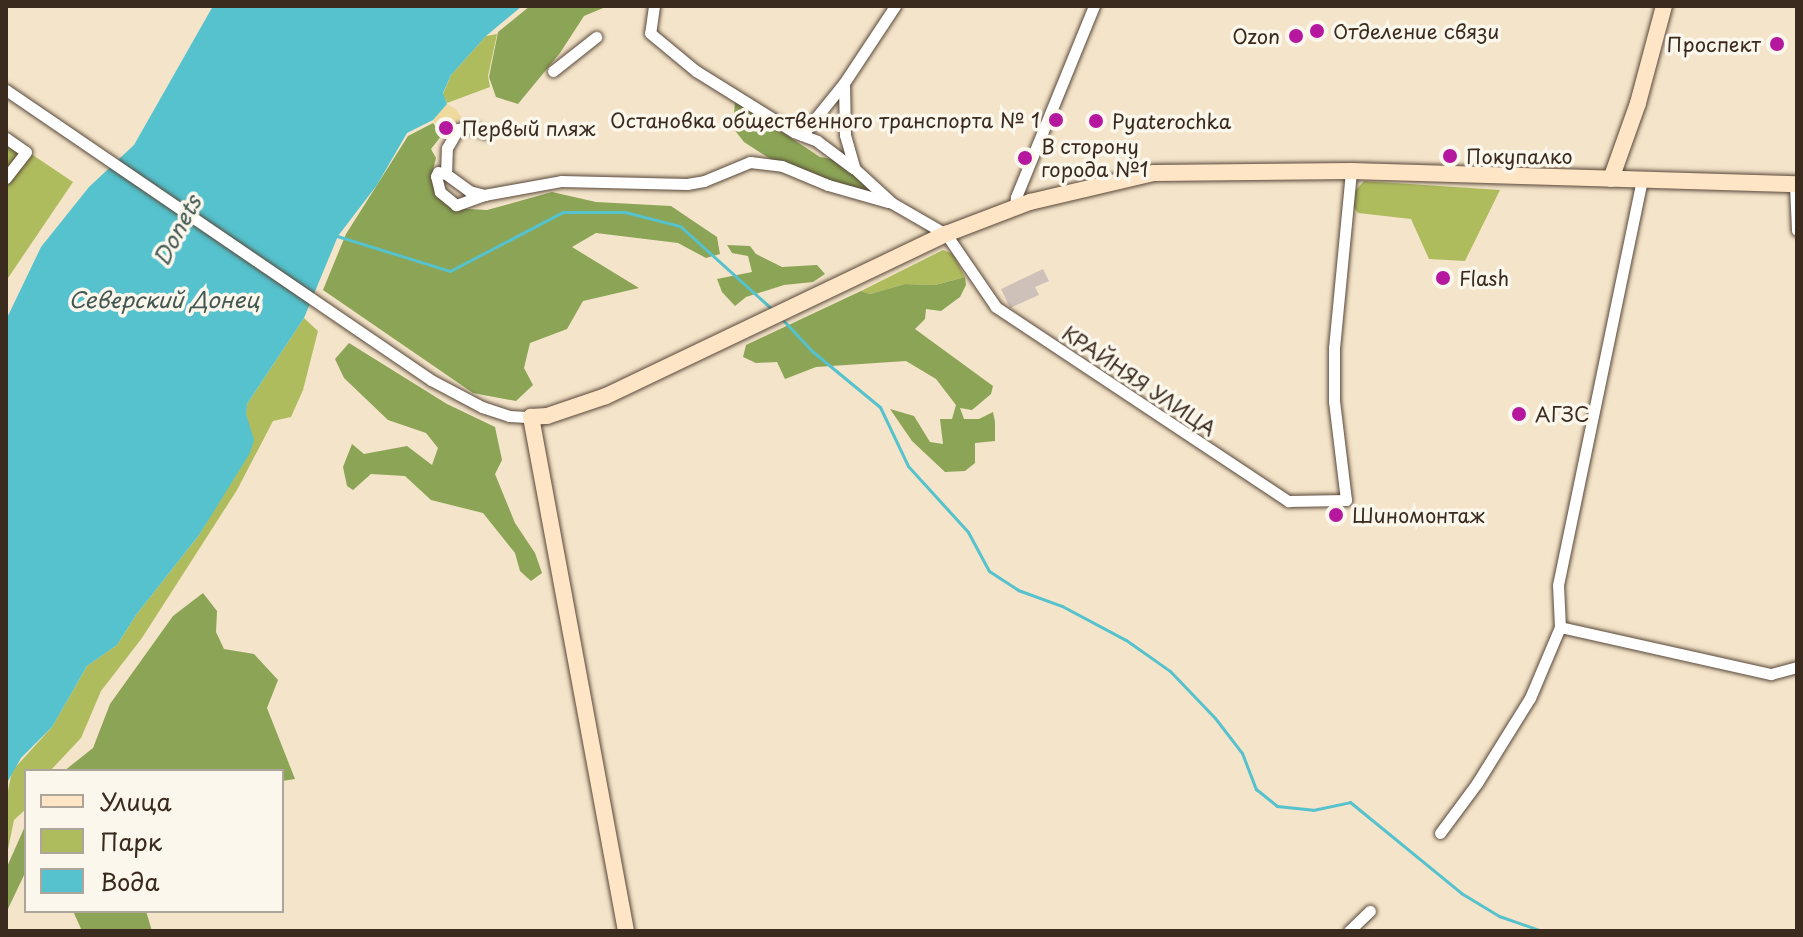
<!DOCTYPE html>
<meta charset="utf-8">
<style>
body{margin:0}
#map{position:relative;width:1803px;height:937px;overflow:hidden;background:#f4e4c9;font-family:"Playpen Sans",sans-serif}
div>[style]{position:absolute}
[style*='--x']{left:calc(var(--x)*1px);top:calc(var(--y)*1px);width:calc(var(--w)*1px);rotate:calc(var(--a)*1deg)}
.industrial>*{inset:0;background:#cec1ba}
.green>*{inset:0;background:#afbc5e}
.forest>*{inset:0;background:#8ba455}
.sand>*{inset:0;background:#eeda9e}
.water>*{inset:0;background:#55c2cd}
.stream>*{height:3px;margin:-1.5px;padding:0 1.5px;transform-origin:1.5px;border-radius:1.5px;background:#55c2cd}
.roads{filter:drop-shadow(0 0 2px #574638) drop-shadow(0 0 2px #574638)}
.street>*{height:11px;margin:-5.5px;padding:0 5.5px;transform-origin:5.5px;border-radius:5.5px;background:#fff}
.secondary>*{height:16px;margin:-8px;padding:0 8px;transform-origin:8px;border-radius:8px;background:#fee5c5}
.dots>*{width:22px;height:22px;translate:-50% -50%;box-sizing:border-box;border:4px solid #fbf7ec;border-radius:50%}
span{translate:-50% -50%;white-space:nowrap;text-align:center;line-height:1.15;-webkit-text-stroke:7px #fbf7ec;paint-order:stroke}
.poi-label{font-size:20px;color:#3b2a1e}
.left{translate:0 -50%;text-align:left}
.right{translate:-100% -50%;text-align:right}
.street-label{font-size:20px;color:#3b2a1e}
.water-label{font-size:22px;color:#435853;font-style:italic}
.frame{position:absolute;inset:0;border:8px solid #3b2a1e;pointer-events:none}
.legend{position:absolute;left:24px;top:769px;width:260px;height:144px;box-sizing:border-box;background:#fbf7ec;border:2px solid #aea59a;margin:0;padding:10px 14px;list-style:none;font-size:24px;color:#3b2a1e}
.legend li{display:flex;align-items:center;gap:16px;height:40px}
.legend b{width:40px;border:2px solid #aea59a}
</style>
<div id="map">
<div class="industrial">
<i style="clip-path:polygon(1043px 269px,1049px 281px,1035px 287px,1039px 295px,1010px 308px,1001px 289px)"></i>
</div>
<div class="green">
<i style="clip-path:polygon(497px 34px,488px 76px,490px 87px,447px 103px,443px 94px,451px 75px,486px 36px)"></i>
<i style="clip-path:polygon(6px 137px,73px 182px,6px 281px)"></i>
<i style="clip-path:polygon(1364px 181px,1500px 190px,1465px 261px,1429px 259px,1411px 219px,1358px 213px,1352px 205px,1354px 192px)"></i>
<i style="clip-path:polygon(943px 250px,953px 254px,965px 277px,935px 285px,905px 284px,870px 294px,861px 291px)"></i>
<i style="clip-path:polygon(304px 318px,318px 331px,303px 390px,291px 417px,273px 421px,237px 490px,142px 638px,101px 691px,81px 738px,50px 771px,26px 771px,26px 809px,14px 820px,6px 859px,6px 801px,12px 771px,52px 727px,87px 666px,117px 645px,136px 615px,199px 535px,235px 474px,247px 404px)"></i>
</div>
<div class="forest">
<i style="clip-path:polygon(530px 6px,608px 6px,584px 16px,560px 53px,518px 104px,496px 97px,489px 77px,498px 32px)"></i>
<i style="clip-path:polygon(735px 101px,820px 157px,832px 159px,863px 182px,869px 192px,830px 183px,775px 162px,744px 142px,733px 128px)"></i>
<i style="clip-path:polygon(433px 123px,442px 135px,431px 149px,436px 158px,431px 178px,450px 208px,487px 210px,552px 192px,596px 202px,671px 206px,717px 237px,720px 254px,706px 258px,678px 243px,596px 233px,572px 247px,639px 288px,583px 301px,567px 329px,530px 343px,524px 368px,533px 385px,516px 401px,473px 393px,323px 290px,346px 234px,408px 136px)"></i>
<i style="clip-path:polygon(727px 245px,750px 246px,756px 254px,782px 267px,817px 265px,825px 274px,813px 282px,784px 285px,746px 297px,735px 306px,722px 292px,717px 279px,752px 272px,748px 256px,732px 253px)"></i>
<i style="clip-path:polygon(965px 277px,966px 285px,960px 297px,941px 311px,926px 309px,925px 319px,915px 329px,993px 386px,991px 394px,972px 410px,960px 408px,964px 419px,979px 419px,993px 412px,995px 422px,995px 441px,975px 443px,975px 463px,965px 471px,945px 472px,912px 441px,890px 409px,914px 416px,930px 442px,943px 444px,940px 419px,952px 419px,956px 405px,936px 379px,906px 361px,816px 367px,785px 379px,777px 362px,756px 363px,743px 357px,746px 345px,861px 291px,870px 294px,905px 284px,935px 285px)"></i>
<i style="clip-path:polygon(349px 343px,447px 404px,495px 427px,502px 460px,495px 474px,515px 523px,535px 553px,542px 573px,531px 581px,520px 571px,515px 553px,483px 513px,431px 500px,405px 476px,371px 474px,353px 490px,347px 486px,343px 467px,352px 444px,364px 454px,407px 446px,432px 465px,438px 448px,426px 433px,388px 420px,344px 378px,335px 359px)"></i>
<i style="clip-path:polygon(203px 593px,217px 611px,216px 632px,224px 649px,254px 654px,278px 680px,267px 708px,295px 779px,282px 781px,282px 771px,64px 771px,93px 748px,110px 704px,173px 616px)"></i>
<i style="clip-path:polygon(26px 824px,26px 871px,6px 913px,6px 869px)"></i>
<i style="clip-path:polygon(73px 911px,146px 911px,152px 931px,82px 931px)"></i>
</div>
<div class="sand">
<i style="clip-path:polygon(447px 104px,456px 109px,461px 117px,445px 136px,433px 120px)"></i>
</div>
<div class="water">
<i style="clip-path:polygon(213px 6px,522px 6px,486px 36px,451px 75px,443px 93px,447px 104px,433px 120px,407px 133px,377px 185px,338px 236px,304px 318px,247px 404px,246px 414px,254px 440px,250px 453px,199px 535px,136px 615px,117px 645px,87px 666px,52px 727px,21px 758px,8px 781px,6px 801px,6px 320px,41px 247px,89px 187px,134px 145px)"></i>
</div>
<div class="stream">
<i style="--x:337;--y:236;--w:118;--a:17.2"></i>
<i style="--x:450;--y:271;--w:127;--a:-27.6"></i>
<i style="--x:563;--y:212;--w:62;--a:0"></i>
<i style="--x:625;--y:212;--w:57;--a:14.3"></i>
<i style="--x:680;--y:226;--w:124;--a:42.1"></i>
<i style="--x:783;--y:320;--w:42;--a:46.9"></i>
<i style="--x:812;--y:351;--w:88;--a:39.5"></i>
<i style="--x:880;--y:407;--w:65;--a:64.6"></i>
<i style="--x:908;--y:466;--w:89;--a:47.7"></i>
<i style="--x:968;--y:532;--w:44;--a:61.7"></i>
<i style="--x:989;--y:571;--w:35;--a:33"></i>
<i style="--x:1018;--y:590;--w:47;--a:20"></i>
<i style="--x:1062;--y:606;--w:72;--a:28"></i>
<i style="--x:1126;--y:640;--w:54;--a:35.2"></i>
<i style="--x:1170;--y:671;--w:65;--a:46.2"></i>
<i style="--x:1215;--y:718;--w:44;--a:52.4"></i>
<i style="--x:1242;--y:753;--w:39;--a:69"></i>
<i style="--x:1256;--y:789;--w:27;--a:39"></i>
<i style="--x:1277;--y:806;--w:36;--a:6"></i>
<i style="--x:1313;--y:810;--w:38;--a:-12"></i>
<i style="--x:1350;--y:802;--w:144;--a:39.3"></i>
<i style="--x:1461;--y:893;--w:44;--a:31.2"></i>
<i style="--x:1499;--y:916;--w:46;--a:19.2"></i>
</div>
<div class="roads">
<div class="street">
<i style="--x:654;--y:6;--w:27;--a:98"></i>
<i style="--x:650;--y:33;--w:60;--a:39.6"></i>
<i style="--x:696;--y:71;--w:115;--a:31.9"></i>
<i style="--x:794;--y:132;--w:25;--a:21"></i>
<i style="--x:817;--y:141;--w:45;--a:36.9"></i>
<i style="--x:895;--y:6;--w:92;--a:123.5"></i>
<i style="--x:844;--y:83;--w:52;--a:88.9"></i>
<i style="--x:845;--y:135;--w:35;--a:74"></i>
<i style="--x:855;--y:169;--w:50;--a:42.6"></i>
<i style="--x:892;--y:203;--w:62;--a:29.9"></i>
<i style="--x:946;--y:234;--w:88;--a:55.6"></i>
<i style="--x:996;--y:307;--w:351;--a:33.6"></i>
<i style="--x:1288;--y:501;--w:58;--a:-1"></i>
<i style="--x:1346;--y:500;--w:100;--a:-96.9"></i>
<i style="--x:1334;--y:401;--w:53;--a:-90"></i>
<i style="--x:1334;--y:348;--w:178;--a:-84.5"></i>
<i style="--x:553;--y:71;--w:55;--a:-38.3"></i>
<i style="--x:6;--y:90;--w:515;--a:34.31"></i>
<i style="--x:431;--y:380;--w:58;--a:27.9"></i>
<i style="--x:482;--y:407;--w:28;--a:18"></i>
<i style="--x:509;--y:416;--w:22;--a:3"></i>
<i style="--x:802;--y:135;--w:67;--a:-51.1"></i>
<i style="--x:6;--y:138;--w:24;--a:35"></i>
<i style="--x:26;--y:152;--w:33;--a:128"></i>
<i style="--x:446;--y:174;--w:26;--a:-88"></i>
<i style="--x:447;--y:148;--w:22;--a:-60"></i>
<i style="--x:458;--y:129;--w:13;--a:-9"></i>
<i style="--x:471;--y:127;--w:16;--a:22"></i>
<i style="--x:1795;--y:184;--w:46;--a:87.5"></i>
<i style="--x:484;--y:195;--w:30;--a:160"></i>
<i style="--x:456;--y:205;--w:21;--a:-141"></i>
<i style="--x:440;--y:192;--w:16;--a:-104"></i>
<i style="--x:436;--y:176;--w:4;--a:-63"></i>
<i style="--x:438;--y:172;--w:8;--a:14"></i>
<i style="--x:446;--y:174;--w:29;--a:36"></i>
<i style="--x:469;--y:191;--w:16;--a:15"></i>
<i style="--x:484;--y:195;--w:78;--a:-10.3"></i>
<i style="--x:561;--y:181;--w:126;--a:1.4"></i>
<i style="--x:687;--y:184;--w:17;--a:-10"></i>
<i style="--x:704;--y:181;--w:50;--a:-22.4"></i>
<i style="--x:750;--y:162;--w:32;--a:7"></i>
<i style="--x:782;--y:166;--w:50;--a:22.4"></i>
<i style="--x:828;--y:185;--w:62;--a:15.8"></i>
<i style="--x:1015;--y:207;--w:10;--a:-84"></i>
<i style="--x:1016;--y:197;--w:206;--a:-67.8"></i>
<i style="--x:1560;--y:627;--w:216;--a:12.6"></i>
<i style="--x:1771;--y:674;--w:27;--a:-15"></i>
<i style="--x:1440;--y:833;--w:62;--a:-53.5"></i>
<i style="--x:1477;--y:783;--w:100;--a:-58.1"></i>
<i style="--x:1530;--y:698;--w:77;--a:-67.1"></i>
<i style="--x:1560;--y:627;--w:42;--a:-92.7"></i>
<i style="--x:1558;--y:585;--w:414;--a:-78.3"></i>
<i style="--x:1349;--y:931;--w:29;--a:-44"></i>
</div>
<div class="secondary">
<i style="--x:1611;--y:179;--w:81;--a:-70.4"></i>
<i style="--x:1638;--y:103;--w:100;--a:-75"></i>
<i style="--x:626;--y:931;--w:523;--a:-100.47"></i>
<i style="--x:531;--y:417;--w:16;--a:-4"></i>
<i style="--x:547;--y:416;--w:62;--a:-18.7"></i>
<i style="--x:606;--y:396;--w:377;--a:-25.5"></i>
<i style="--x:946;--y:234;--w:90;--a:-20.9"></i>
<i style="--x:1030;--y:202;--w:127;--a:-13.2"></i>
<i style="--x:1154;--y:173;--w:197;--a:-0.6"></i>
<i style="--x:1351;--y:171;--w:446;--a:1.7"></i>
</div>
</div>
<div class="dots">
<i style="left:1317px;top:31px;background:#b5179e"></i>
<i style="left:1296px;top:36px;background:#b5179e"></i>
<i style="left:1777px;top:44px;background:#b5179e"></i>
<i style="left:1056px;top:120px;background:#b5179e"></i>
<i style="left:1096px;top:121px;background:#b5179e"></i>
<i style="left:446px;top:128px;background:#b5179e"></i>
<i style="left:1450px;top:156px;background:#b5179e"></i>
<i style="left:1025px;top:158px;background:#b5179e"></i>
<i style="left:1443px;top:278px;background:#b5179e"></i>
<i style="left:1519px;top:414px;background:#b5179e"></i>
<i style="left:1336px;top:515px;background:#b5179e"></i>
</div>
<div class="poi-label">
<span class="left" style="left:1333px;top:31px">Отделение связи</span>
<span class="right" style="left:1280px;top:36px">Ozon</span>
<span class="right" style="left:1761px;top:44px">Проспект</span>
<span class="right" style="left:1040px;top:120px">Остановка общественного транспорта № 1</span>
<span class="left" style="left:1112px;top:121px">Pyaterochka</span>
<span class="left" style="left:462px;top:128px">Первый пляж</span>
<span class="left" style="left:1041px;top:158px">В сторону<br>города №1</span>
<span class="left" style="left:1466px;top:156px">Покупалко</span>
<span class="left" style="left:1459px;top:278px">Flash</span>
<span class="left" style="left:1535px;top:414px">АГЗС</span>
<span class="left" style="left:1352px;top:515px">Шиномонтаж</span>
</div>
<div class="street-label">
<span style="left:1139px;top:381px;rotate:34deg">КРАЙНЯЯ УЛИЦА</span>
</div>
<div class="water-label">
<span style="left:176px;top:230px;rotate:-62deg">Donets</span>
<span style="left:164px;top:299px">Северский Донец</span>
</div>
<div class="frame"></div>
<ul class="legend">
<li><b style="height:10px;background:#fee5c5"></b>Улица</li>
<li><b style="height:22px;background:#afbc5e"></b>Парк</li>
<li><b style="height:22px;background:#55c2cd"></b>Вода</li>
</ul>
</div>
